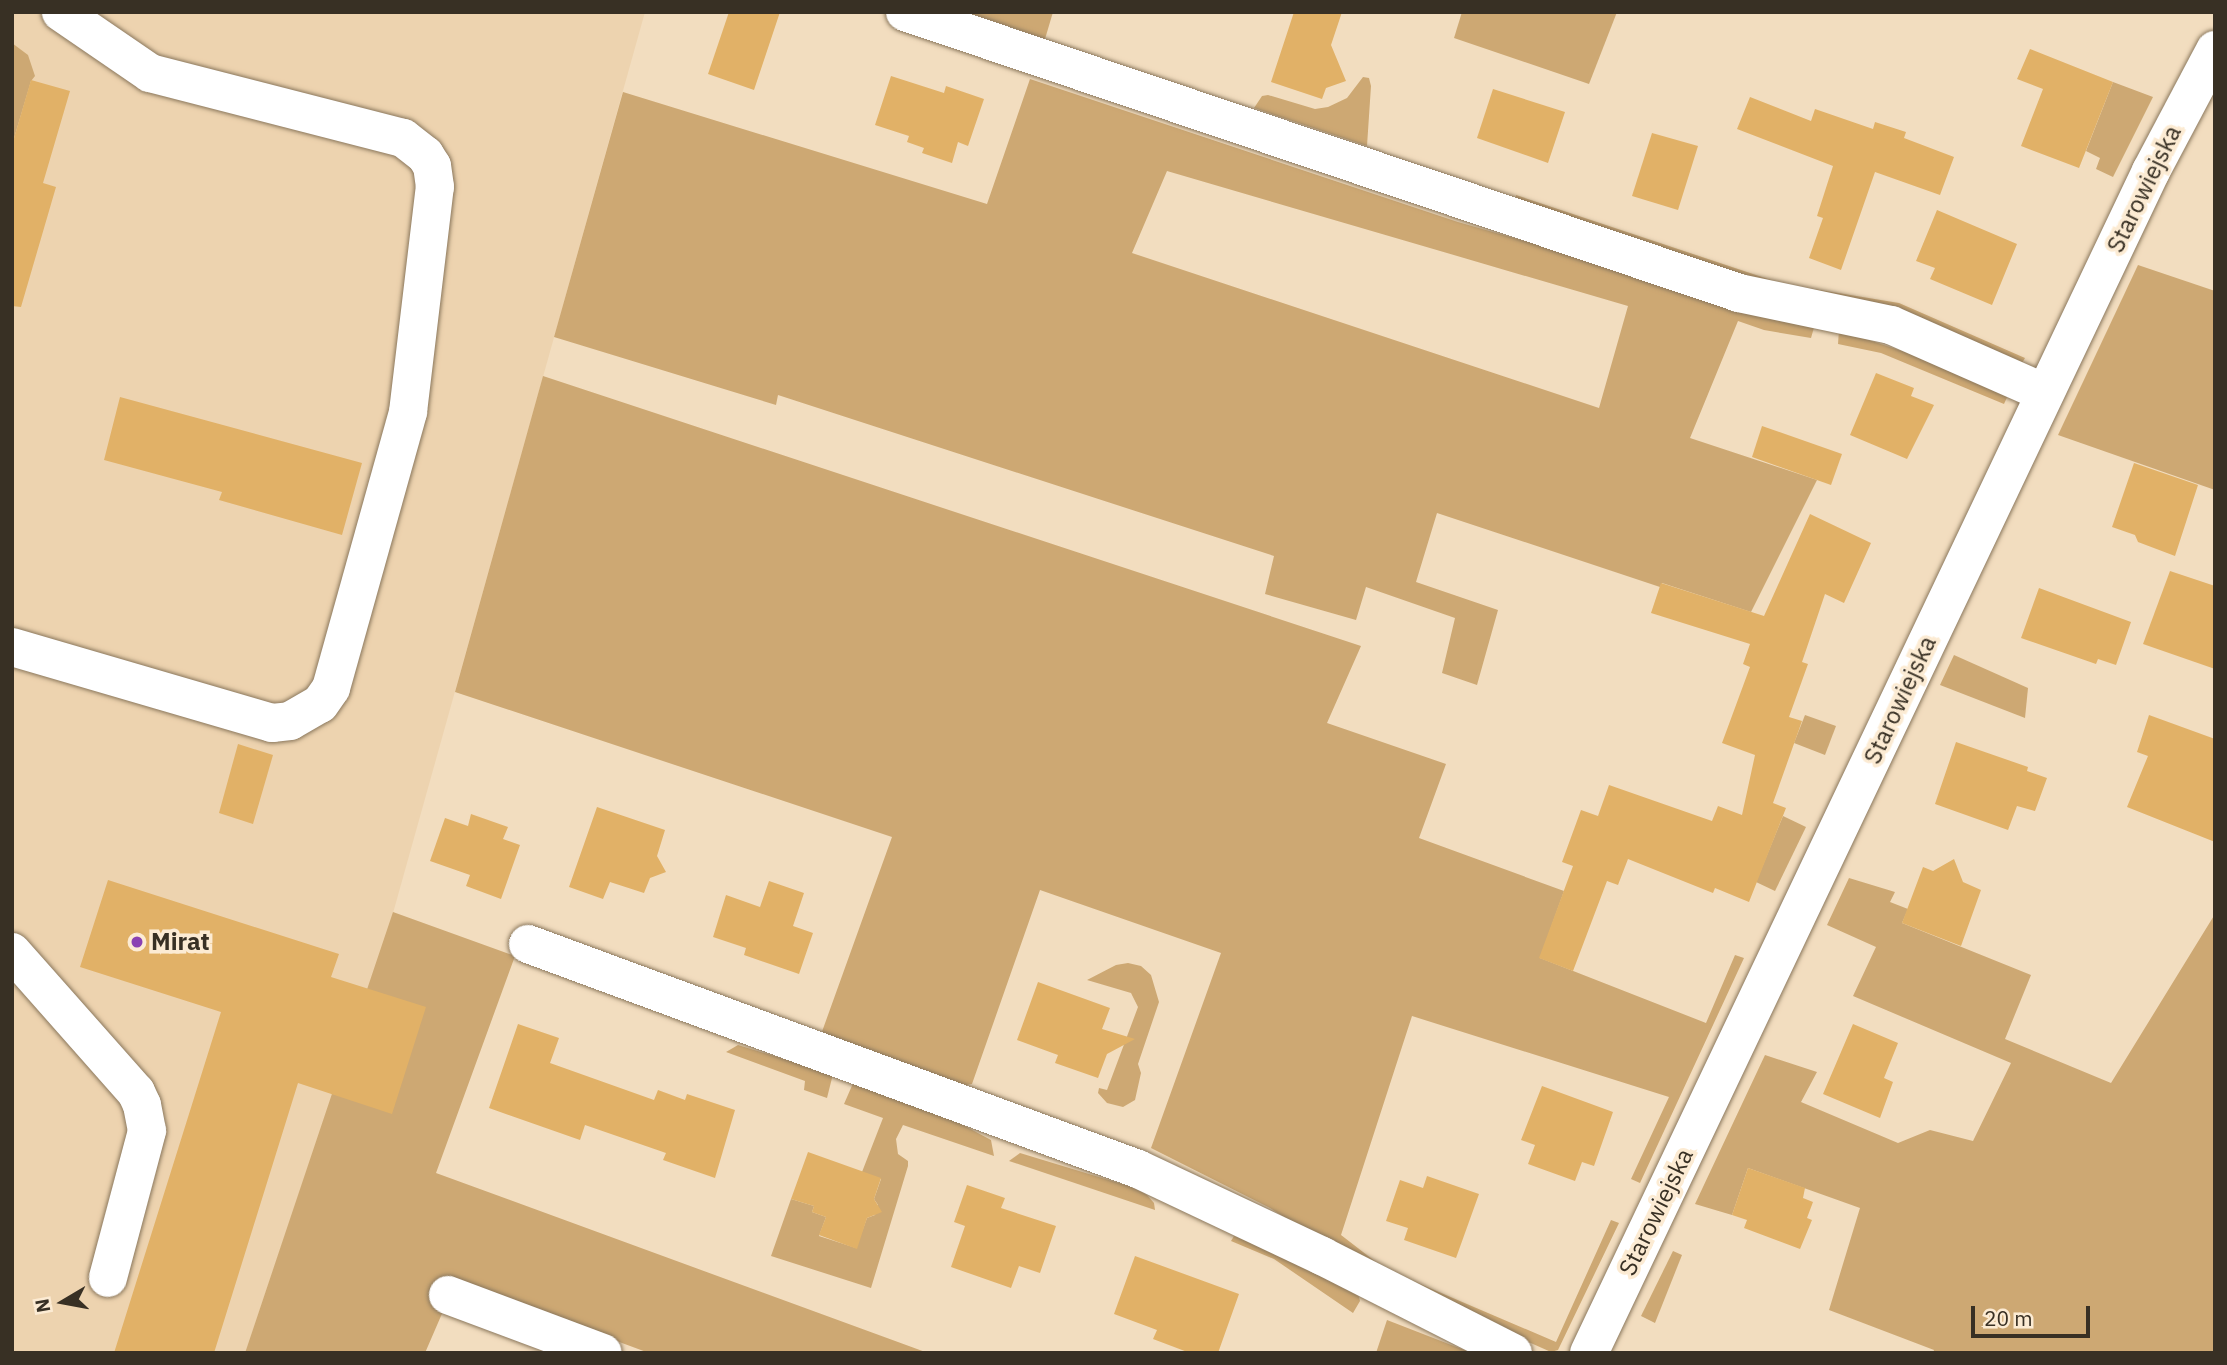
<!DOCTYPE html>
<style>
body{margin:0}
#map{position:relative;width:2227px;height:1365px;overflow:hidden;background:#f2ddbf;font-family:"IBM Plex Sans",sans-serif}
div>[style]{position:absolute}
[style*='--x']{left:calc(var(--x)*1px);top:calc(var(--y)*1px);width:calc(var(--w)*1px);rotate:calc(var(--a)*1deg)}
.built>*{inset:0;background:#edd3af}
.green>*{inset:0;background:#cda873}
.building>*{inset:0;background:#e1b167}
.roads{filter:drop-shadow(0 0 2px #8a775c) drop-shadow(0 0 2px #8a775c)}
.minor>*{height:38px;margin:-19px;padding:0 19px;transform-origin:19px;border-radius:19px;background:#fff}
.dots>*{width:19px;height:19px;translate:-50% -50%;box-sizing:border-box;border:4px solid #fcebd3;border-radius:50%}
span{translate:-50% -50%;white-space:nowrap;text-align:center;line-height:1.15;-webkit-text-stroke:7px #fcebd3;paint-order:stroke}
.street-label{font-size:24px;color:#383024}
.poi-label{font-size:24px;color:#383024;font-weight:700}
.left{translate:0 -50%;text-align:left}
.frame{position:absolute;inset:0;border:14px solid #383024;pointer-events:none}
.north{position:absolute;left:28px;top:1267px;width:70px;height:70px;-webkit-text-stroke:5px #fcebd3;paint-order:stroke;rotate:260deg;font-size:19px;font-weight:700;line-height:28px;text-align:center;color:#383024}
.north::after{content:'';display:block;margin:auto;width:24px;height:32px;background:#383024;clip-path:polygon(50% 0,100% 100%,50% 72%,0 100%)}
.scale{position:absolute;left:1971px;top:1306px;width:119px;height:32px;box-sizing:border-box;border:4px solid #383024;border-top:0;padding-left:9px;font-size:21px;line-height:24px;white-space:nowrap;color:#383024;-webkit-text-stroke:5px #fcebd3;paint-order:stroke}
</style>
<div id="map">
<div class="built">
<i style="clip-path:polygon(12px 12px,645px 12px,388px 931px,245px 1353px,12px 1353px)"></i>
</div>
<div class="green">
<i style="clip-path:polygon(966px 12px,1053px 12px,1045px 39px)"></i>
<i style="clip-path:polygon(1462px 12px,1617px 12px,1589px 84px,1454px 38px)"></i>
<i style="clip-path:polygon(12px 43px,28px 55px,35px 76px,31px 81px,12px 145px)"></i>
<i style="clip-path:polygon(1363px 77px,1369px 78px,1371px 86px,1367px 146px,1254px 108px,1262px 96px,1268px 95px,1315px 109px,1328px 107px,1347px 98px)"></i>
<i style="clip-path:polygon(evenodd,1030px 79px,1458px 222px,1815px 324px,1811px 338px,1764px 330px,1738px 321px,1690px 438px,1817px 480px,1751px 612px,1662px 583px,1660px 587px,1437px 513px,1416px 582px,1498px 610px,1477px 685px,1442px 673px,1455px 618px,1366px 587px,1356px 620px,1265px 594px,1274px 556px,778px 395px,776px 405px,554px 337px,623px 92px,987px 204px,1030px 79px,1167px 171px,1628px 306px,1599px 408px,1132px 253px,1167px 171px)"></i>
<i style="clip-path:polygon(2113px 82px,2153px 97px,2113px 177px,2096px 169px,2100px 158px,2086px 151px)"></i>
<i style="clip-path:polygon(1516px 195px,1783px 284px,1899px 303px,2025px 358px,2022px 363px,1516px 206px)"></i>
<i style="clip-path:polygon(2138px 265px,2215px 291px,2215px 490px,2058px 435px)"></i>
<i style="clip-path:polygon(1839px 330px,1947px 366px,2009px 393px,2004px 404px,1881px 353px,1838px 344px)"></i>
<i style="clip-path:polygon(543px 376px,1361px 646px,1327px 723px,1446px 764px,1419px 838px,1564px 891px,1540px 958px,1706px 1023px,1735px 955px,1744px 958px,1640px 1183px,1631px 1179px,1669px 1097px,1412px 1016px,1341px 1235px,1385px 1269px,1556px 1342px,1611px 1220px,1619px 1223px,1558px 1350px,1551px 1352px,1359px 1266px,1270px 1208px,1151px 1148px,1221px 953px,1040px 890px,972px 1084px,955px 1087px,819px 1040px,892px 837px,455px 692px)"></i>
<i style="clip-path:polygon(1954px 655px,2028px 688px,2025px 718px,1940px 685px)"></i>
<i style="clip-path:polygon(1805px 715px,1836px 726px,1825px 755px,1794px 743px)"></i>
<i style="clip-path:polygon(1783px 816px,1806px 827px,1775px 891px,1756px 882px)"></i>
<i style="clip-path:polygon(1849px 878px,1895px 892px,1890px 902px,1908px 909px,1902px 923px,2031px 975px,2005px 1039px,2111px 1083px,2215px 914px,2215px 1353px,1933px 1353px,1934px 1350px,1829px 1310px,1860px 1208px,1748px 1168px,1732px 1215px,1695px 1204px,1765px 1055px,1817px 1072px,1801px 1102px,1898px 1143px,1930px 1130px,1973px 1141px,2011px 1063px,1853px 996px,1876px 947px,1827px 925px)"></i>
<i style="clip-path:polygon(393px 912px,515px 956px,436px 1173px,928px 1353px,649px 1353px,447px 1278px,444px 1309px,425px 1353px,245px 1353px)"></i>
<i style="clip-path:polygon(1128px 963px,1141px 966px,1151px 975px,1159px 1002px,1138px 1064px,1141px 1073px,1135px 1100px,1123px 1107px,1107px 1103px,1098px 1093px,1099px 1088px,1107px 1090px,1138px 1007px,1131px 993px,1087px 980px,1116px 965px)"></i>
<i style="clip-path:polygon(738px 1045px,833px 1074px,827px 1098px,804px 1090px,805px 1081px,726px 1052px)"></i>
<i style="clip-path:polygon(854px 1081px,963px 1125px,991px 1140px,994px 1156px,903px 1125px,896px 1139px,898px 1154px,908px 1161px,908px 1166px,871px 1288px,771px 1256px,791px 1199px,814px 1206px,812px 1212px,826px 1217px,819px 1236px,856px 1248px,867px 1218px,875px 1215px,878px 1205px,874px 1199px,881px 1179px,862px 1172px,883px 1118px,844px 1104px)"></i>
<i style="clip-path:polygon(1020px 1153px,1135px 1188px,1147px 1195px,1154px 1203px,1155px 1210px,1009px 1161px)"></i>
<i style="clip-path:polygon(1234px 1236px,1303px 1263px,1358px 1294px,1360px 1301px,1353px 1313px,1274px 1259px,1231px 1241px)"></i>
<i style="clip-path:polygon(1673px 1251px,1682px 1255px,1655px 1323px,1641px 1316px)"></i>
<i style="clip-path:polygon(1387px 1320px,1472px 1353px,1376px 1353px)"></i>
</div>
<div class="building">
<i style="clip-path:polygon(729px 12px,780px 12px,754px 90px,708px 74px)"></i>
<i style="clip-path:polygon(1294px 12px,1342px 12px,1331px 45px,1346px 81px,1326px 88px,1322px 99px,1271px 82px)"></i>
<i style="clip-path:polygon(2030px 49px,2113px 82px,2079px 168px,2021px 146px,2043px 89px,2017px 79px)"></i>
<i style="clip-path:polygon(891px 76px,944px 93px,946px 86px,984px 99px,968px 146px,958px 142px,952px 163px,922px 153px,924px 148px,907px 142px,909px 136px,875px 125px)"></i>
<i style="clip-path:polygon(31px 80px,70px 91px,43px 183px,56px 187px,21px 307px,12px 306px,12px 145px)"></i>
<i style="clip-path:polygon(1493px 89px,1565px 112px,1548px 163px,1477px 138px)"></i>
<i style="clip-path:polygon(1750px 97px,1811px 121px,1815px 109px,1873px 129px,1875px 122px,1906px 132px,1904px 138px,1954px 157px,1940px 195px,1875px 172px,1841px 270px,1809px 258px,1823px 218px,1817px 216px,1833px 166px,1737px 129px)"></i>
<i style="clip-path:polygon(1652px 133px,1698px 146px,1678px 210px,1632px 196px)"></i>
<i style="clip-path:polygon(1937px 210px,2017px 244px,1992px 305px,1930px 279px,1935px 268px,1916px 261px)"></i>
<i style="clip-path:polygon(1876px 373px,1914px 388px,1911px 396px,1934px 405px,1907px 459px,1850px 435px)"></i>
<i style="clip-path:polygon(120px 397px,362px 463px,342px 535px,219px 500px,222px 492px,104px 460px)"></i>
<i style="clip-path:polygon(1762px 426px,1842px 454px,1831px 485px,1752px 457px)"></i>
<i style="clip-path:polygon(2134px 463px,2198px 485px,2175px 556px,2138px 542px,2135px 535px,2112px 527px)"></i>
<i style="clip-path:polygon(1810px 514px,1871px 543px,1844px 603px,1825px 594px,1802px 662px,1808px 664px,1789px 717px,1802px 721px,1773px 803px,1786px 808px,1749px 902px,1715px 888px,1713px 893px,1628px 859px,1618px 885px,1607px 881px,1573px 971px,1539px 958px,1573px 866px,1562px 862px,1581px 810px,1598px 816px,1609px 785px,1712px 821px,1718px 806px,1742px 815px,1755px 755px,1722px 743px,1750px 667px,1743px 664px,1750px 644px,1651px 613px,1661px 583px,1764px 616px)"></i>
<i style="clip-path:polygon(2170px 571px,2215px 586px,2215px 669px,2143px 644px)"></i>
<i style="clip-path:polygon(2039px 588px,2131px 622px,2116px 665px,2098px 659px,2096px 664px,2021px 638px)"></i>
<i style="clip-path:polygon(2149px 715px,2215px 739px,2215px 842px,2127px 807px,2148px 756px,2137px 752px)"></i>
<i style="clip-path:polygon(1956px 742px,2028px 767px,2027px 771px,2047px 778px,2035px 811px,2017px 806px,2008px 830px,1935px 804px)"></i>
<i style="clip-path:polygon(238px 744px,273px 755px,253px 824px,219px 813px)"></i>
<i style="clip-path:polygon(597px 807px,665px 830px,657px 856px,666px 872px,650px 878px,644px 893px,610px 882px,603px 899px,569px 887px)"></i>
<i style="clip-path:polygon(471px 814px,508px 827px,503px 839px,520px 845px,501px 899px,466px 886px,470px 875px,430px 861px,445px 818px,468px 826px)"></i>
<i style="clip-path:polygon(1954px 859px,1963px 882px,1981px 890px,1961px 946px,1902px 923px,1923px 867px,1933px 871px)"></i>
<i style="clip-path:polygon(108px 880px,339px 954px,331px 977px,426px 1007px,392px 1114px,298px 1083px,214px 1353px,114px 1353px,221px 1012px,80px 967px)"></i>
<i style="clip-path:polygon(769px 881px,804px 893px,793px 926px,813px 933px,799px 974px,744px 955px,746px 948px,713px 937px,726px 895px,760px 907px)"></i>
<i style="clip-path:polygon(1038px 982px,1110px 1008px,1102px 1029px,1135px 1039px,1107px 1054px,1098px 1078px,1055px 1063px,1058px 1055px,1017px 1040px)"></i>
<i style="clip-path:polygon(518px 1024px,559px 1038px,550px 1063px,654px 1100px,658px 1090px,685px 1100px,687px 1094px,735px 1110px,715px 1178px,663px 1160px,666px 1153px,585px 1125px,580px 1140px,489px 1108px)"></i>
<i style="clip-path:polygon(1853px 1024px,1898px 1043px,1884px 1078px,1893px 1082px,1880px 1118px,1823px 1094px)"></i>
<i style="clip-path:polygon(1542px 1086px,1613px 1112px,1594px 1166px,1582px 1162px,1575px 1181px,1528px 1164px,1535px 1145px,1521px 1140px)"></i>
<i style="clip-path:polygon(808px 1152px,881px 1178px,874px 1199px,882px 1212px,867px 1218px,857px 1249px,819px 1235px,826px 1217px,812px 1212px,814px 1206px,791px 1199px)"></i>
<i style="clip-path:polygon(1748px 1168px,1805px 1188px,1803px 1198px,1813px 1202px,1807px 1218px,1812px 1220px,1800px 1249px,1744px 1228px,1747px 1220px,1732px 1215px)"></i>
<i style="clip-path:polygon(1427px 1176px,1479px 1194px,1456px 1258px,1404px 1240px,1408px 1228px,1386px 1221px,1400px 1180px,1423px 1188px)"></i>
<i style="clip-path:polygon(967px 1185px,1005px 1198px,1001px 1208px,1056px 1226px,1040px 1273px,1019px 1266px,1011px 1288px,951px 1267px,965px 1226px,954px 1222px)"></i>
<i style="clip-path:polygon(1135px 1256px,1239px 1294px,1218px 1353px,1190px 1353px,1153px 1339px,1157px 1330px,1114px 1314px)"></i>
</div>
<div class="roads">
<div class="minor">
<i style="--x:905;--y:12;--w:880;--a:18.62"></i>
<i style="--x:1739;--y:293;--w:155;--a:11.9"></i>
<i style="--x:1891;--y:325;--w:168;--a:23.8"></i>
<i style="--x:12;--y:647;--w:271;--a:16.3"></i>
<i style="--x:272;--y:723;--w:18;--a:-6"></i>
<i style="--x:290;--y:721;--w:34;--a:-30"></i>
<i style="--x:320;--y:704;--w:19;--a:-55"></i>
<i style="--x:331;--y:688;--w:287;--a:-74.4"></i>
<i style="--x:408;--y:412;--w:227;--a:-83.2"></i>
<i style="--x:435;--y:187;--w:21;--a:-98"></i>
<i style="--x:432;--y:166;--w:13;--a:-122"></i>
<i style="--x:425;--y:155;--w:28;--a:-142"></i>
<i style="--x:403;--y:138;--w:261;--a:-165.6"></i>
<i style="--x:150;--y:73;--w:108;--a:-145.6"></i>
<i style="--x:528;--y:944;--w:650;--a:20.25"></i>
<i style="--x:1138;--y:1169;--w:204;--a:25.3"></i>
<i style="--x:1322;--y:1256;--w:214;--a:26.9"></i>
<i style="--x:12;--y:952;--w:187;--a:48.5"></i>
<i style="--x:136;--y:1092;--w:14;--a:65"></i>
<i style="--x:142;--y:1105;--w:26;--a:79"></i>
<i style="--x:147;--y:1131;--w:152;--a:104.9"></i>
<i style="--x:448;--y:1295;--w:165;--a:20.5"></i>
<i style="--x:1589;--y:1353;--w:1309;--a:-64.57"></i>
<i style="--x:2151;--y:171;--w:137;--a:-62.1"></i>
</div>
</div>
<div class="dots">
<i style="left:137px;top:942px;background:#8a41b3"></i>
</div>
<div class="street-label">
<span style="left:2144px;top:189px;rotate:-64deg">Starowiejska</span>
<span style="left:1900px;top:700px;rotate:-65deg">Starowiejska</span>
<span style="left:1656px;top:1212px;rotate:-64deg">Starowiejska</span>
</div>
<div class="poi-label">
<span class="left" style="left:151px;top:942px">Mirat</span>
</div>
<div class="frame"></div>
<div class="north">N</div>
<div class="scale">20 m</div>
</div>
